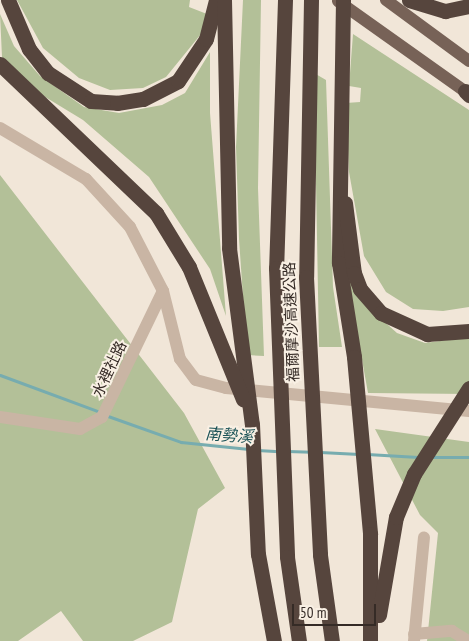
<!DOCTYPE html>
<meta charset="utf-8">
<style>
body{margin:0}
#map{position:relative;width:469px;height:641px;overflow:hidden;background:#f1e6d8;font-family:"PT Sans Narrow","Noto Sans TC",sans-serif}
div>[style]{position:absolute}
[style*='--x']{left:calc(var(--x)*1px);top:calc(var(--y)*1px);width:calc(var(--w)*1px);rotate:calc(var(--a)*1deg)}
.green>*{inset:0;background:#b3c098}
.stream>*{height:3px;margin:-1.5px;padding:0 1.5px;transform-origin:1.5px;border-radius:1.5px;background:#77acaf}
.minor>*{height:12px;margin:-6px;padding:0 6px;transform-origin:6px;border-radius:6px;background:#c9b5a4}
.major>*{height:12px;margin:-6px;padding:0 6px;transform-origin:6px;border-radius:6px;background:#776257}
.highway>*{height:15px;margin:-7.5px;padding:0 7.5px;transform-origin:7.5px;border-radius:7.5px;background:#56453d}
span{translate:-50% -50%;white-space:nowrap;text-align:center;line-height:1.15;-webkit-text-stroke:4px #f9f0e4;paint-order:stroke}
.street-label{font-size:15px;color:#352b26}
.water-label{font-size:16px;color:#1b5256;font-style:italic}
.scale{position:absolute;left:292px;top:604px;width:84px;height:22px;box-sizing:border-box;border:2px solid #352b26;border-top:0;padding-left:6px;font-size:15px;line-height:18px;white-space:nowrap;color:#352b26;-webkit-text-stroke:4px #f9f0e4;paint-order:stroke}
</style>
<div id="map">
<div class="green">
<i style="clip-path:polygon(17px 0,190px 0,189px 7px,207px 14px,201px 34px,166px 77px,143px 88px,110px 90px,79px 78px,43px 48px)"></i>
<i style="clip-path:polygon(243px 0,261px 0,258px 188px,264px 356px,247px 355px,239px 239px,236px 147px)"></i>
<i style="clip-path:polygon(0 14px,14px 46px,40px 76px,84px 107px,119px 113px,162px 105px,185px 93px,210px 52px,210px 113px,226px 316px,210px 269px,149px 177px,83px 120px,37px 92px,2px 57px)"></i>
<i style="clip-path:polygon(353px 34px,469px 110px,469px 307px,443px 311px,413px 309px,386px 292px,364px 256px,349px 172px,346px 103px,360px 102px,361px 88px,349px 86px)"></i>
<i style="clip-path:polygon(314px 73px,326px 80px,333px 287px,342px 347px,319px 347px)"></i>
<i style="clip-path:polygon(0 175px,184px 413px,225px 488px,198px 509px,172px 622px,133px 641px,83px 641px,61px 611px,18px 641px,0 641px)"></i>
<i style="clip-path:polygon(346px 271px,369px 308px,397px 333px,425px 343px,469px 337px,469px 394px,368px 393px)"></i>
<i style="clip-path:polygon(375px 429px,469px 442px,469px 641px,427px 641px,438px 533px,420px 515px)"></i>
</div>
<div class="stream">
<i style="--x:0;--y:375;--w:107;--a:20.3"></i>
<i style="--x:105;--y:415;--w:81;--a:19.6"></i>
<i style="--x:181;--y:442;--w:68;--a:5.9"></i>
<i style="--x:257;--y:450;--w:22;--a:3"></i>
<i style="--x:287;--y:451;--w:24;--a:2"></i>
<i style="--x:320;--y:452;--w:39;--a:3"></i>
<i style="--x:367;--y:454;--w:51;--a:3.4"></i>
<i style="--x:430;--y:457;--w:39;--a:0"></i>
</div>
<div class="minor">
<i style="--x:0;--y:128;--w:100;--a:30.7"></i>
<i style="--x:86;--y:179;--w:65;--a:47.5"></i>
<i style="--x:130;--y:227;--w:72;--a:62.7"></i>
<i style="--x:163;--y:291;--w:70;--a:76"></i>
<i style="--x:180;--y:359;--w:26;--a:53"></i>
<i style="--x:196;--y:380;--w:31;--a:15"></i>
<i style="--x:226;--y:388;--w:244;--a:5.4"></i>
<i style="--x:0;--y:417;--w:81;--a:8.5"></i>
<i style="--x:80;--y:429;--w:25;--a:-29"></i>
<i style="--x:102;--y:417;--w:140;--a:-64.2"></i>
<i style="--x:414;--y:634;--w:38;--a:-5"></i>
<i style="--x:452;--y:631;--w:19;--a:32"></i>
<i style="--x:414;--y:641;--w:104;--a:-84.5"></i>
</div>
<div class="major">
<i style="--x:386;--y:0;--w:103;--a:36.3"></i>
<i style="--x:338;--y:1;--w:161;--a:35.4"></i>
</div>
<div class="highway">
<i style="--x:8;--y:0;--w:53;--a:66.8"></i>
<i style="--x:29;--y:49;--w:31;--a:52"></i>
<i style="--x:48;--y:73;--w:51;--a:33.1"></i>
<i style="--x:91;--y:101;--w:26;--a:4"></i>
<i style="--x:117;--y:103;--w:26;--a:-9"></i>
<i style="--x:143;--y:99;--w:39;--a:-27"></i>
<i style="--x:178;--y:81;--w:50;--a:-56.3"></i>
<i style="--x:206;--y:39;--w:40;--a:-75.6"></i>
<i style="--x:224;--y:0;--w:248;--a:88.8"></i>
<i style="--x:229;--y:248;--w:177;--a:82.6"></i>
<i style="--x:252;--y:424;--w:130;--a:87.4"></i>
<i style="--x:258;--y:554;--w:88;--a:79.6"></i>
<i style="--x:285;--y:0;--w:268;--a:91.9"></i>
<i style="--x:276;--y:268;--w:289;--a:87.8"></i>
<i style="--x:287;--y:557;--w:85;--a:81.9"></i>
<i style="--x:311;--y:0;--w:277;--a:91"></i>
<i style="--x:306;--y:277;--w:278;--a:87.1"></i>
<i style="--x:320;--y:555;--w:87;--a:82.1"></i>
<i style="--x:343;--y:0;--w:263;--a:90.9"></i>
<i style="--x:339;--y:263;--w:95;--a:80.9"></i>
<i style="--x:354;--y:357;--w:178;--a:84.8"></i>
<i style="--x:370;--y:534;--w:107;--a:90"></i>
<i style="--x:409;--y:0;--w:38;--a:17"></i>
<i style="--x:445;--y:11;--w:25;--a:-12"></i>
<i style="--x:0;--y:64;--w:216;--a:43.7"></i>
<i style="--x:156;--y:213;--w:63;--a:58.6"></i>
<i style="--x:189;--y:267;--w:143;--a:67.8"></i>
<i style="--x:465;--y:91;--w:6;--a:45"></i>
<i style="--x:345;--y:203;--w:71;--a:82.7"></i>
<i style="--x:354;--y:273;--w:17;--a:69"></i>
<i style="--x:360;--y:289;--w:32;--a:49"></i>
<i style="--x:381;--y:313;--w:51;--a:24.5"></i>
<i style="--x:427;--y:334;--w:42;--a:-4.1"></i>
<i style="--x:379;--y:615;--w:99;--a:-80.2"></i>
<i style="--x:396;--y:517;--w:47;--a:-67.3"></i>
<i style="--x:414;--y:474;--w:102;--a:-57.4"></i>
</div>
<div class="street-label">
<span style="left:291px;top:322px;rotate:-92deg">福爾摩沙高速公路</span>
<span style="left:109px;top:369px;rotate:-65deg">水裡社路</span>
</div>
<div class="water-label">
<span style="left:229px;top:435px;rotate:4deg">南勢溪</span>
</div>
<div class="scale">50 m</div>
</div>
